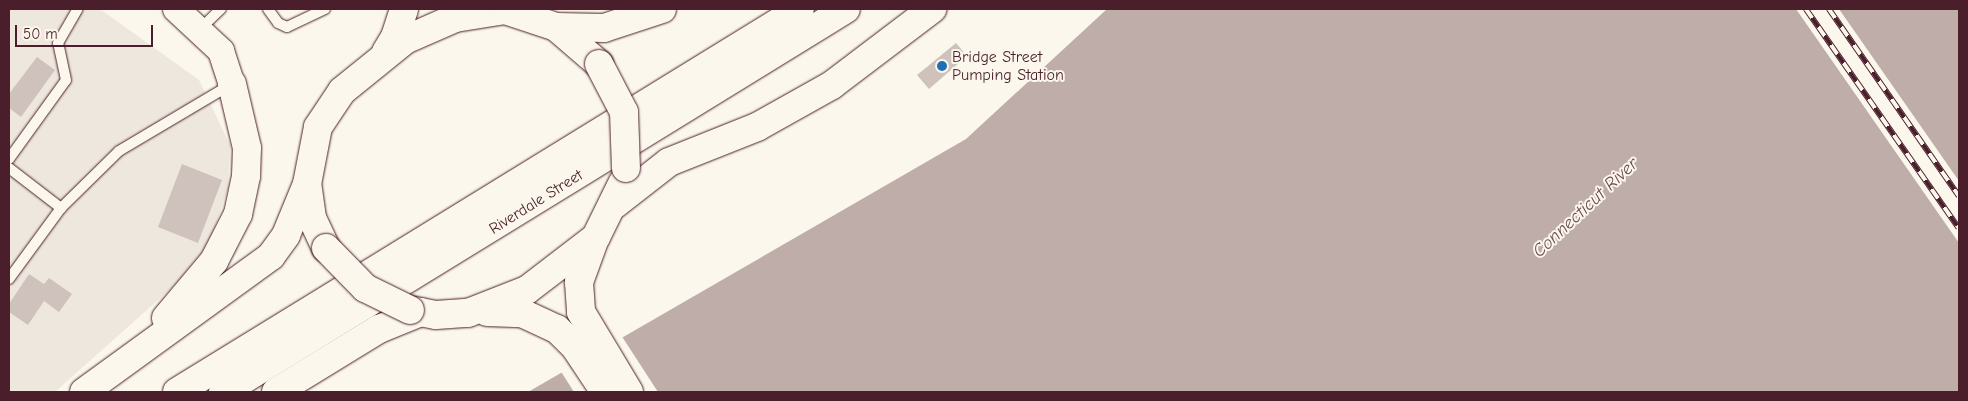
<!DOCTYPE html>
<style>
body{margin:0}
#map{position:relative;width:1968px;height:401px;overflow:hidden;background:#fbf7ec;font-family:"Comic Neue",sans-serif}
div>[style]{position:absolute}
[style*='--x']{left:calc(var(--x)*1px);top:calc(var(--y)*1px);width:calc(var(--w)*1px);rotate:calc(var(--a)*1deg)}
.built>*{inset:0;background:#eee7de}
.water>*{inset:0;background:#bfadaa}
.pier>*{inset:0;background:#fbf7ec}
.building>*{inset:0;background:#cfc2bc}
.roads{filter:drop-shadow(0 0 1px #4a1f2b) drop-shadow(0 0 1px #4a1f2b)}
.service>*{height:10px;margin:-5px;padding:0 5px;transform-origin:5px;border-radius:5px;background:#fbf7ec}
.tertiary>*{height:26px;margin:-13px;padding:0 13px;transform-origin:13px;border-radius:13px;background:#fbf7ec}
.primary>*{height:28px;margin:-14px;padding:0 14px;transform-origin:14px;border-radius:14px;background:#fbf7ec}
.motorway>*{height:28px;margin:-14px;padding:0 14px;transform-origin:14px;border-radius:14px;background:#fbf7ec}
.rail>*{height:5.5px;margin-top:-2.75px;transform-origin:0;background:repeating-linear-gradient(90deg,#fbf7ec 0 11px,#4a1f2b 0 22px);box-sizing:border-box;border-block:1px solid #4a1f2b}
.bridges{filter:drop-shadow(0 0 1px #4a1f2b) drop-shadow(0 0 1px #4a1f2b)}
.primary-bridge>*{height:28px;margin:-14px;padding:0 14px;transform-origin:14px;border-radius:14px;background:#fbf7ec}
.dots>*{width:14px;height:14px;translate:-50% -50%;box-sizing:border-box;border:2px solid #fbf7ec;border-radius:50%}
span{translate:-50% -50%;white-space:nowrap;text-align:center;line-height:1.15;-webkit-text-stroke:4px #fbf7ec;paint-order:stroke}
.poi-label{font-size:16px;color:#4a1f2b}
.left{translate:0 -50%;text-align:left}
.street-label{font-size:16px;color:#4a1f2b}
.water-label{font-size:18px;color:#6d4a51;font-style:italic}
.frame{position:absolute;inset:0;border:10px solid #4a1f2b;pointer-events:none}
.scale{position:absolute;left:15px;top:25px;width:138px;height:22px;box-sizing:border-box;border:2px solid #4a1f2b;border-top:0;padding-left:6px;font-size:15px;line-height:18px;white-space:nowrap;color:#4a1f2b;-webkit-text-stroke:4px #fbf7ec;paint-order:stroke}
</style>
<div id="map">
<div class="built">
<i style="clip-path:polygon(9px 9px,100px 9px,199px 80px,230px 145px,228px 188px,210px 242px,176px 284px,55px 392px,9px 392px)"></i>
</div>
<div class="water">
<i style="clip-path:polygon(1107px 9px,1959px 9px,1959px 392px,528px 392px,966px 139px)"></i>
</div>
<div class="pier">
<i style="clip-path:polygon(1796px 9px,1839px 9px,1959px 181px,1959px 243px)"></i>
<i style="clip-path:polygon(621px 335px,658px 392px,574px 392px,560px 370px)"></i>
</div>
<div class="building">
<i style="clip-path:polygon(956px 43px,967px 56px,929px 89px,917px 75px)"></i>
<i style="clip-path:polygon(37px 57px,55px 70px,21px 117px,9px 108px,9px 94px)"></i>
<i style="clip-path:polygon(182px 164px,222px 180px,198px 243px,158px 227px)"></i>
<i style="clip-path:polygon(29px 274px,44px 284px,49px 278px,72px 294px,59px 312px,44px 301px,28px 325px,9px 312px,9px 304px)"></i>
</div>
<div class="roads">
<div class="service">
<i style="--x:268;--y:9;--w:17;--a:54"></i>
<i style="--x:278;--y:23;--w:10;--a:24"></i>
<i style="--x:287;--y:27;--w:42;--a:-25.3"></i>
<i style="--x:200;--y:29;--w:29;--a:-44"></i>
<i style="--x:9;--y:159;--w:97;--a:-54.2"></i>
<i style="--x:66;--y:80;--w:38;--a:-102"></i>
<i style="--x:58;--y:43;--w:39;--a:-60"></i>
<i style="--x:9;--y:168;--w:66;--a:37.6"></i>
<i style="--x:61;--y:208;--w:81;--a:-44.5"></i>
<i style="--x:119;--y:151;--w:129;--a:-30.7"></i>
<i style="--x:9;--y:279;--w:88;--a:-53.8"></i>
</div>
<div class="tertiary">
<i style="--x:176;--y:9;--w:62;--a:43"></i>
<i style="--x:221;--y:51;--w:35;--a:72"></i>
</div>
<div class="primary">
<i style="--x:386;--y:52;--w:17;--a:-59"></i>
<i style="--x:395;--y:37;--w:29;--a:-72"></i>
<i style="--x:594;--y:241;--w:44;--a:110.1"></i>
<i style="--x:579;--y:282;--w:30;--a:86"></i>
<i style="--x:581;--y:312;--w:93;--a:59"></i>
<i style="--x:326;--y:248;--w:33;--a:-115"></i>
<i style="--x:312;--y:218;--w:34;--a:-98"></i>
<i style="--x:307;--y:184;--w:58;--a:-79.1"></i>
<i style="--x:318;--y:127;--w:43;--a:-56.3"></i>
<i style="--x:342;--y:91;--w:81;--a:-39"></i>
<i style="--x:405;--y:40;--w:55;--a:-23.7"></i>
<i style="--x:455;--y:18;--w:51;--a:-9.1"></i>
<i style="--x:505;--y:10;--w:54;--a:18.4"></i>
<i style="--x:556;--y:27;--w:57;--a:40.7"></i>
<i style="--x:410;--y:310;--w:26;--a:11"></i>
<i style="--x:436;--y:315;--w:32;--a:-4"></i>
<i style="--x:468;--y:313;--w:63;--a:-21.3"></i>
<i style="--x:527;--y:290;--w:87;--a:-37.5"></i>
<i style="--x:596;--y:237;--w:61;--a:-63.9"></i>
<i style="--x:487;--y:312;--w:35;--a:2"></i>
<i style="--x:522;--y:313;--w:38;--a:25"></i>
<i style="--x:557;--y:329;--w:25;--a:45"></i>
<i style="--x:575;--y:347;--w:54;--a:56.3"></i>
</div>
<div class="motorway">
<i style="--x:556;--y:27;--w:48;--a:1.2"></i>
<i style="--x:604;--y:28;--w:61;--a:-18.1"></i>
<i style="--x:614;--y:205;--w:70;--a:-38"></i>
<i style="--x:669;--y:162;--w:95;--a:-21.7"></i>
<i style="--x:757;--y:127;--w:86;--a:-29.2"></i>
<i style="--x:832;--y:85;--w:126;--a:-37.2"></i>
<i style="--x:166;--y:318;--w:75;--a:-49.9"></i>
<i style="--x:214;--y:261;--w:53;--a:-62.9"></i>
<i style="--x:238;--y:214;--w:39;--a:-78"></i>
<i style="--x:246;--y:176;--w:28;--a:-88"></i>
<i style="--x:247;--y:148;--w:66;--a:-103.2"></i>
<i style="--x:84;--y:392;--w:231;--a:-36"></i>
<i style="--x:271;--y:256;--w:26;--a:-54"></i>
<i style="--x:286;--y:235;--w:55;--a:-67.6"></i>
<i style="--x:177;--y:392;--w:731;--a:-31.58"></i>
<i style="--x:223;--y:392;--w:731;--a:-31.58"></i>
<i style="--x:276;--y:392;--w:121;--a:-31.5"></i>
<i style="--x:379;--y:329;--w:45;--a:-22"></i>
</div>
</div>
<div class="rail">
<i style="--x:1806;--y:9;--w:267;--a:55.1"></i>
<i style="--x:1829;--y:9;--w:228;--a:55.2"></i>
</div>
<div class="bridges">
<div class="primary-bridge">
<i style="--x:599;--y:64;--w:54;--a:62.5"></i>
<i style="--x:624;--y:112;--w:56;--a:88"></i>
<i style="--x:326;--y:248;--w:56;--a:45.7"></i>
<i style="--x:365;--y:288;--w:50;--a:26.1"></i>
</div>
</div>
<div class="dots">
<i style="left:942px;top:66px;background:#1f6fb2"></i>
</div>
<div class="poi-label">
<span class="left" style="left:952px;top:66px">Bridge Street<br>Pumping Station</span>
</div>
<div class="street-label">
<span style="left:536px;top:202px;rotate:-32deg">Riverdale Street</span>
</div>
<div class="water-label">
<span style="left:1586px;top:208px;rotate:-43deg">Connecticut River</span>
</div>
<div class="frame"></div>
<div class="scale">50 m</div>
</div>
